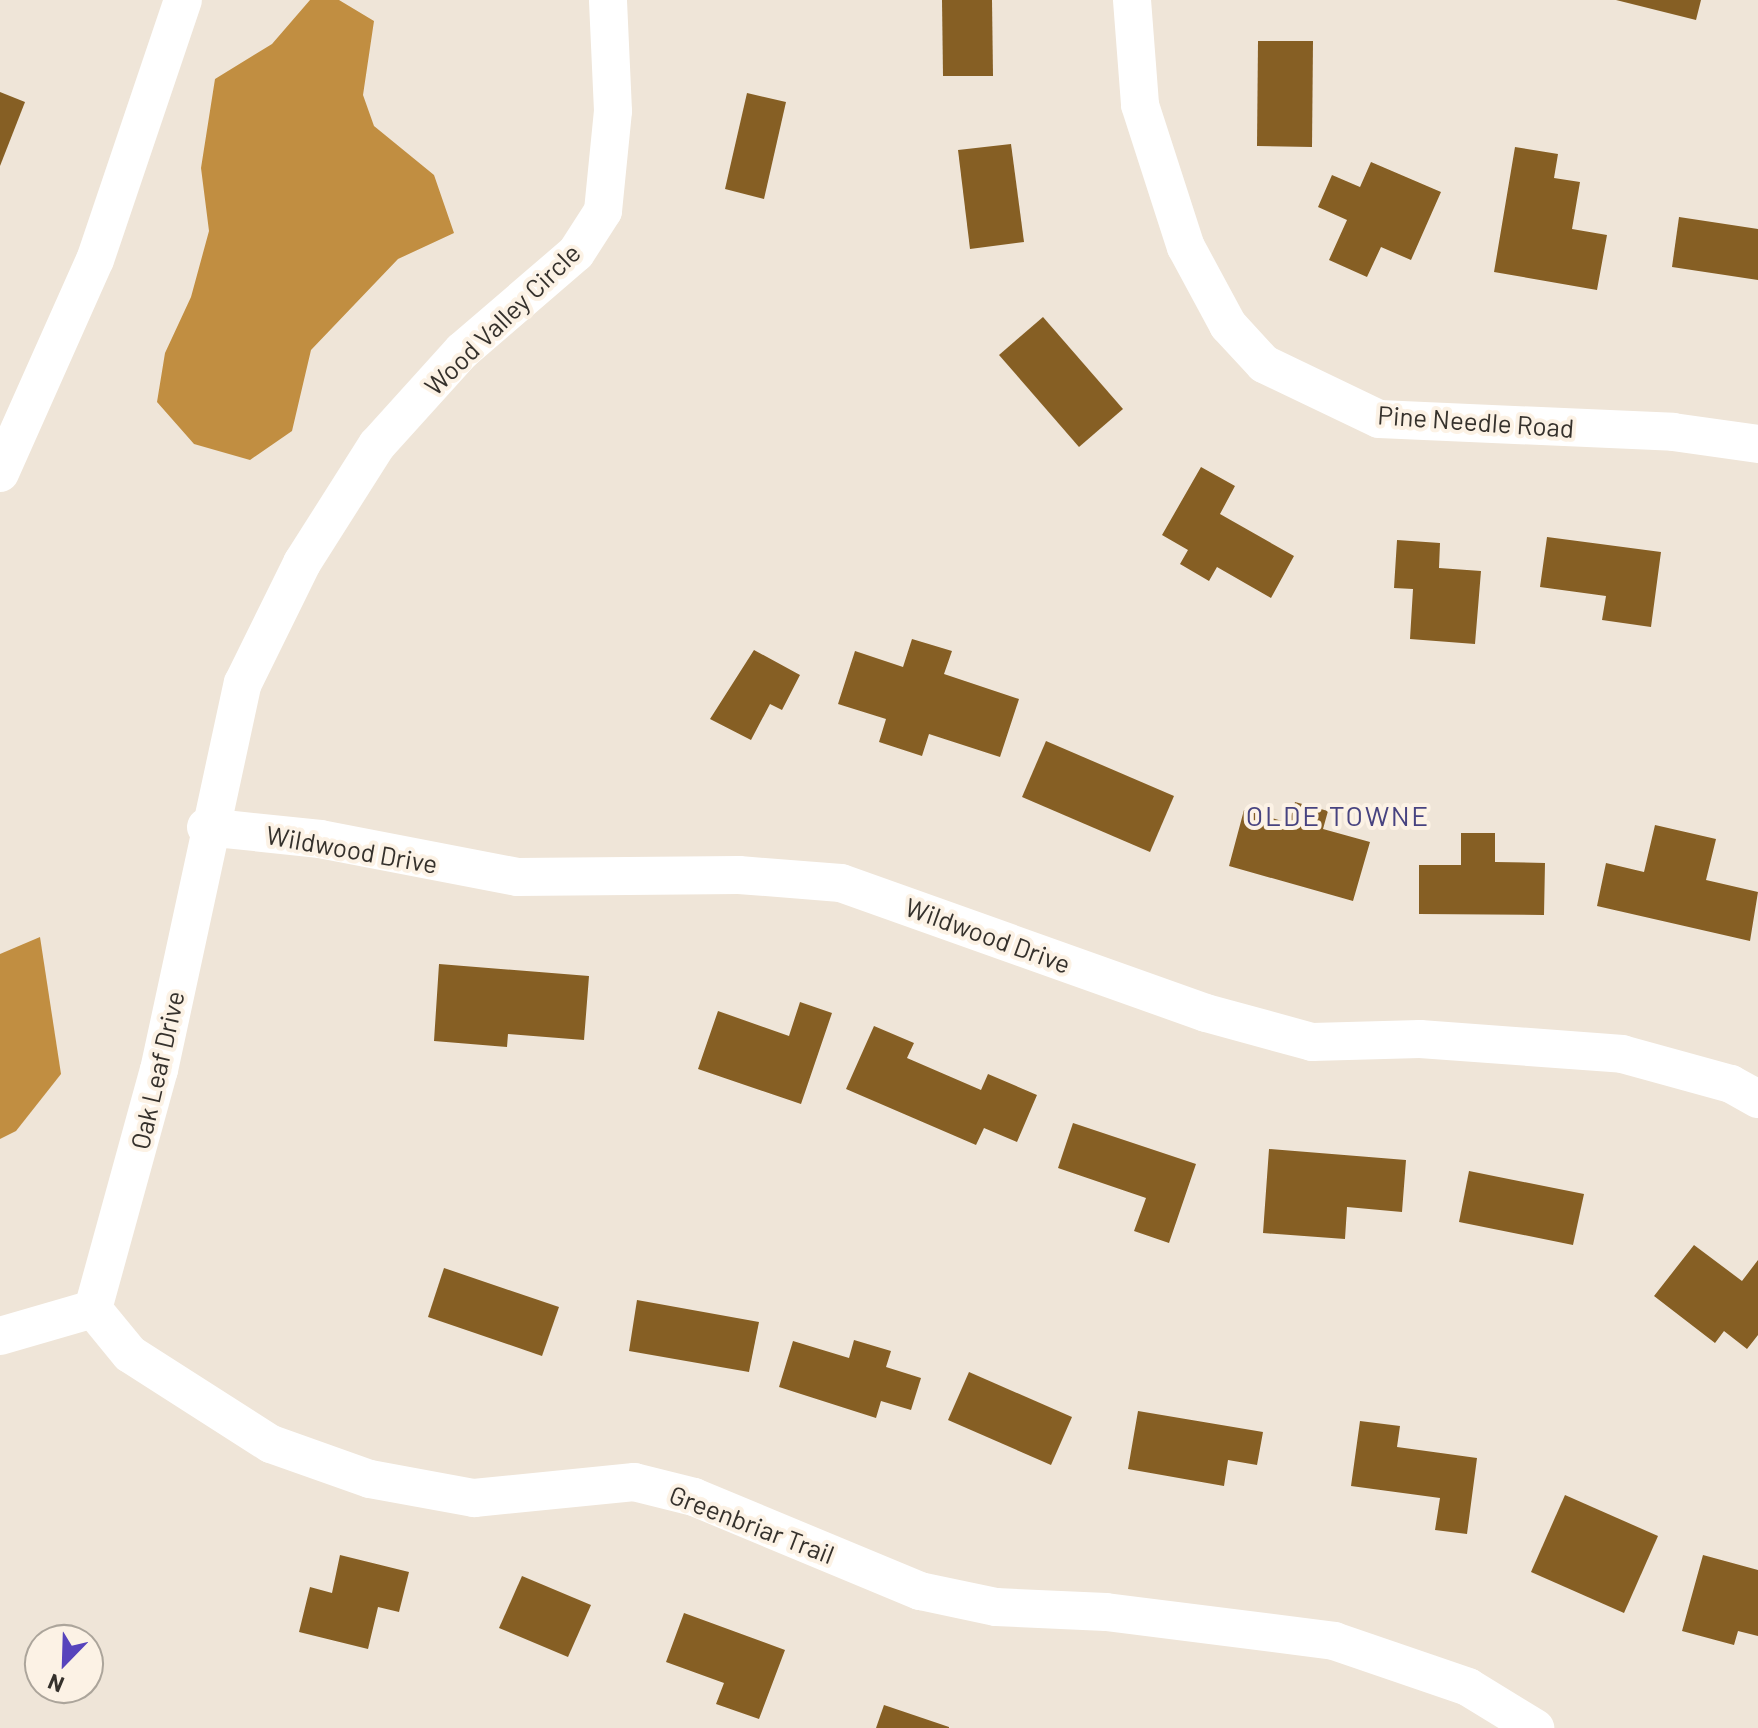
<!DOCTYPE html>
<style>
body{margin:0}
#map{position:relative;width:1758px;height:1728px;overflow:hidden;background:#efe5d8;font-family:Barlow,sans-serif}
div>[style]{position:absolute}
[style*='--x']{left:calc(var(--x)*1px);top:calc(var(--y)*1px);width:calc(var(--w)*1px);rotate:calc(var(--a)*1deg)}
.water>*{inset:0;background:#c18e41}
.building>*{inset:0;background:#865f24}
.minor>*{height:38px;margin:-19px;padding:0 19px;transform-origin:19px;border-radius:19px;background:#fff}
span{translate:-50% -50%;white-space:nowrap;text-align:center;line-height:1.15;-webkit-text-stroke:8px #fcf2e5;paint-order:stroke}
.street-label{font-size:26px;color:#35312c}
.neighbourhood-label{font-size:28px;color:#474380;letter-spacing:2px}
.north{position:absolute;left:24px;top:1624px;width:80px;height:80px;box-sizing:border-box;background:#fcf2e5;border:2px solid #aca59b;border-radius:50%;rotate:203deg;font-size:22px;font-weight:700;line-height:32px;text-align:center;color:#35312c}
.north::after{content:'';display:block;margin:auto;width:28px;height:36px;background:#5744bc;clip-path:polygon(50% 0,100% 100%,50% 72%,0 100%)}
</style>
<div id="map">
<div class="water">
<i style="clip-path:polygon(310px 0,339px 0,374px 21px,363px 95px,374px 126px,434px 175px,454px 233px,398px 259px,311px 350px,292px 431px,250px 460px,194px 444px,157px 402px,165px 353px,191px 297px,209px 231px,201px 168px,215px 79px,272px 44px)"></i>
<i style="clip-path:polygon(40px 937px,61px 1074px,16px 1131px,0 1139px,0 954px)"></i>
</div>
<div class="building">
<i style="clip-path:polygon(942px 0,992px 0,993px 76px,943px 76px)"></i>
<i style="clip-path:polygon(1616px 0,1701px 0,1696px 20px)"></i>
<i style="clip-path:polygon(1258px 41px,1313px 41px,1312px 147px,1257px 146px)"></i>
<i style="clip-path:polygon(0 92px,25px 102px,0 166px)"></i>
<i style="clip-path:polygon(747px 93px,786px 102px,764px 199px,725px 189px)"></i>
<i style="clip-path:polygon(1011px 144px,1024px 242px,970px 249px,958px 150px)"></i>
<i style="clip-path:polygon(1515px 147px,1558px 154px,1554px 178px,1580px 182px,1572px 229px,1607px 235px,1597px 290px,1494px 272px)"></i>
<i style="clip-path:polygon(1371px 162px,1441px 192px,1411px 260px,1381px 247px,1367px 277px,1329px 260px,1347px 220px,1318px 207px,1332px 175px,1360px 187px)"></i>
<i style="clip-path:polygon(1679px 217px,1758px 229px,1758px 280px,1672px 267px)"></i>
<i style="clip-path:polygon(1043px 317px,1123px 409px,1079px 447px,999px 355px)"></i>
<i style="clip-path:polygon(1201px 467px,1235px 486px,1220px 514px,1294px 556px,1271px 598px,1217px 567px,1209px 581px,1180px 564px,1188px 550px,1162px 535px)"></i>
<i style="clip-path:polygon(1547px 537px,1661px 552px,1651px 627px,1602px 620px,1606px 596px,1540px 587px)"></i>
<i style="clip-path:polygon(1397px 540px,1440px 543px,1439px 568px,1481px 571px,1475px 644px,1410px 639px,1413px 589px,1394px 588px)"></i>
<i style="clip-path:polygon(912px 639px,952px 651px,944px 674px,1019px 699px,1000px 757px,929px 734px,922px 756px,879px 742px,886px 719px,838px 704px,855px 651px,903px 667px)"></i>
<i style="clip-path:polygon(754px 650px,800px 675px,782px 710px,770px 704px,751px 740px,710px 719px)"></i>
<i style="clip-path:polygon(1046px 741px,1174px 796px,1150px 852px,1022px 797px)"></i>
<i style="clip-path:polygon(1295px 802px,1328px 811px,1323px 829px,1370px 842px,1353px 901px,1229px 866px,1244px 810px,1289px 823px)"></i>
<i style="clip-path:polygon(1655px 825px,1716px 839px,1706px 880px,1758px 892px,1750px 941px,1597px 906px,1606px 863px,1644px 872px)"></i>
<i style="clip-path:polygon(1461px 833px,1495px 833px,1495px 862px,1545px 863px,1544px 915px,1419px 914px,1419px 865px,1461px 865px)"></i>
<i style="clip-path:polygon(439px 964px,589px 976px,584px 1040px,508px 1034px,507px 1047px,434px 1041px)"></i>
<i style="clip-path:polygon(800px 1002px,832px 1013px,801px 1104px,698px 1069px,718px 1011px,789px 1036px)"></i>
<i style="clip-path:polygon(874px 1026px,914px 1043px,907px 1058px,981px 1090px,988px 1074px,1037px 1095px,1017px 1142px,984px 1128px,976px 1145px,846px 1089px)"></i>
<i style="clip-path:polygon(1073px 1123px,1196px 1164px,1169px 1243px,1134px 1231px,1146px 1198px,1058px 1168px)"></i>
<i style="clip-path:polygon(1269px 1149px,1406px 1160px,1402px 1212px,1347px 1207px,1345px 1239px,1263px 1233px)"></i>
<i style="clip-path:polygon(1469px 1171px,1584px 1194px,1573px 1245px,1459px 1222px)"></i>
<i style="clip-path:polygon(1694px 1245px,1742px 1281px,1758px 1260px,1758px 1335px,1747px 1349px,1724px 1331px,1715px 1343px,1654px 1296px)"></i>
<i style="clip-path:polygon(444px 1268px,559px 1307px,542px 1356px,428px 1317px)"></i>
<i style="clip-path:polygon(637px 1300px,759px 1322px,749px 1372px,629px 1351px)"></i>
<i style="clip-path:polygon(854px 1340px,891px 1351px,886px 1367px,921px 1378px,911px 1410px,881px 1401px,876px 1418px,779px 1387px,793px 1341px,849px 1358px)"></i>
<i style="clip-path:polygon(969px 1372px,1072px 1417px,1051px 1465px,948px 1420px)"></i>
<i style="clip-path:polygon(1138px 1411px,1263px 1432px,1257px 1465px,1228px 1460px,1224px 1486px,1128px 1469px)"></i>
<i style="clip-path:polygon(1360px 1421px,1400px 1426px,1397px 1447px,1477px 1458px,1467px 1534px,1435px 1530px,1440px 1498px,1351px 1486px)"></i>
<i style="clip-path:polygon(1565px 1495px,1658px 1536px,1624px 1613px,1531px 1572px)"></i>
<i style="clip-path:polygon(340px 1555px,409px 1572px,399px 1612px,378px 1607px,368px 1649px,299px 1632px,310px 1587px,332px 1593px)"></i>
<i style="clip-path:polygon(1703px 1555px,1758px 1570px,1758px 1636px,1738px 1631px,1734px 1645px,1682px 1631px)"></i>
<i style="clip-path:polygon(522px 1576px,591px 1605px,568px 1657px,499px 1628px)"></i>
<i style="clip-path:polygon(684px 1613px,785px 1650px,759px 1719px,716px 1704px,724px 1683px,666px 1662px)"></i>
<i style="clip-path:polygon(884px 1705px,949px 1727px,949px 1728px,876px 1728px)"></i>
</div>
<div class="minor">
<i style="--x:1132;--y:0;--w:105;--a:85.6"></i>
<i style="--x:1140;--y:105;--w:149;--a:72.1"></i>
<i style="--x:1186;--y:247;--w:89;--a:61.7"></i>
<i style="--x:1228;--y:325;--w:53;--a:47.3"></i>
<i style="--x:1264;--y:364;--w:127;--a:25.6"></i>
<i style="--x:1379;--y:419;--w:294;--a:2.5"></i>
<i style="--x:1673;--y:432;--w:86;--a:8"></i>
<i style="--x:0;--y:473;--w:233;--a:-66"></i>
<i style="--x:95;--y:260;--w:274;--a:-71.3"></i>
<i style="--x:206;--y:827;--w:115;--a:6"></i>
<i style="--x:320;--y:839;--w:201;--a:10.9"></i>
<i style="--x:517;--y:877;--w:222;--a:-0.5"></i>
<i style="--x:739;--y:875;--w:102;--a:4.5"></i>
<i style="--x:841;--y:883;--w:387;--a:19.6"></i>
<i style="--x:1206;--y:1013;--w:110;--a:15.3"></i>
<i style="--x:1312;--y:1042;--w:108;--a:-1.6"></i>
<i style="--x:1420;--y:1039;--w:203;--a:4.2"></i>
<i style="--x:1622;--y:1054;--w:113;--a:15.4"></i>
<i style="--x:1731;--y:1084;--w:31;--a:29"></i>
<i style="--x:93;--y:1309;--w:58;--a:50.6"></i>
<i style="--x:130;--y:1354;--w:167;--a:32.6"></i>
<i style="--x:271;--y:1444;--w:105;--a:19.5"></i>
<i style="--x:370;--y:1479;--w:106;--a:10.4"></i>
<i style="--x:474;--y:1498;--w:161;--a:-5.7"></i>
<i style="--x:634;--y:1482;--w:62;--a:14"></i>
<i style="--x:694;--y:1497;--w:245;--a:22.6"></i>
<i style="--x:920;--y:1591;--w:78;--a:11.9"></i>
<i style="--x:996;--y:1607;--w:110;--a:2.6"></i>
<i style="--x:1106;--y:1612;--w:230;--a:7.2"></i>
<i style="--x:1334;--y:1641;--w:142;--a:18.9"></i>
<i style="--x:1468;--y:1687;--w:79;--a:31.5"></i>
<i style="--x:93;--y:1309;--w:248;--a:-74.6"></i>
<i style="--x:159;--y:1070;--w:396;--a:-77.8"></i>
<i style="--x:243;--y:683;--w:134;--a:-63.8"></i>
<i style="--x:302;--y:563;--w:140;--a:-57.6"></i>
<i style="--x:377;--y:445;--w:127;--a:-47.9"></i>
<i style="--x:462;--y:351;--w:150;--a:-40.7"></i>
<i style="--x:576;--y:253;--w:50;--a:-57.3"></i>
<i style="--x:603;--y:211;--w:100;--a:-84.3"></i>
<i style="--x:613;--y:111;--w:111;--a:-92.6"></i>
<i style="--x:0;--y:1336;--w:97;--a:-16.2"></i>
</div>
<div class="street-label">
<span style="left:502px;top:319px;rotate:-44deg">Wood Valley Circle</span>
<span style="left:1476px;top:421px;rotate:4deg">Pine Needle Road</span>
<span style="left:352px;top:849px;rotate:10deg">Wildwood Drive</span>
<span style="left:988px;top:935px;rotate:20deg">Wildwood Drive</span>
<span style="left:157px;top:1070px;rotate:-77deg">Oak Leaf Drive</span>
<span style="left:752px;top:1524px;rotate:21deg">Greenbriar Trail</span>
</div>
<div class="neighbourhood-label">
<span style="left:1338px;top:815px">OLDE TOWNE</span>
</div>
<div class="north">N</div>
</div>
